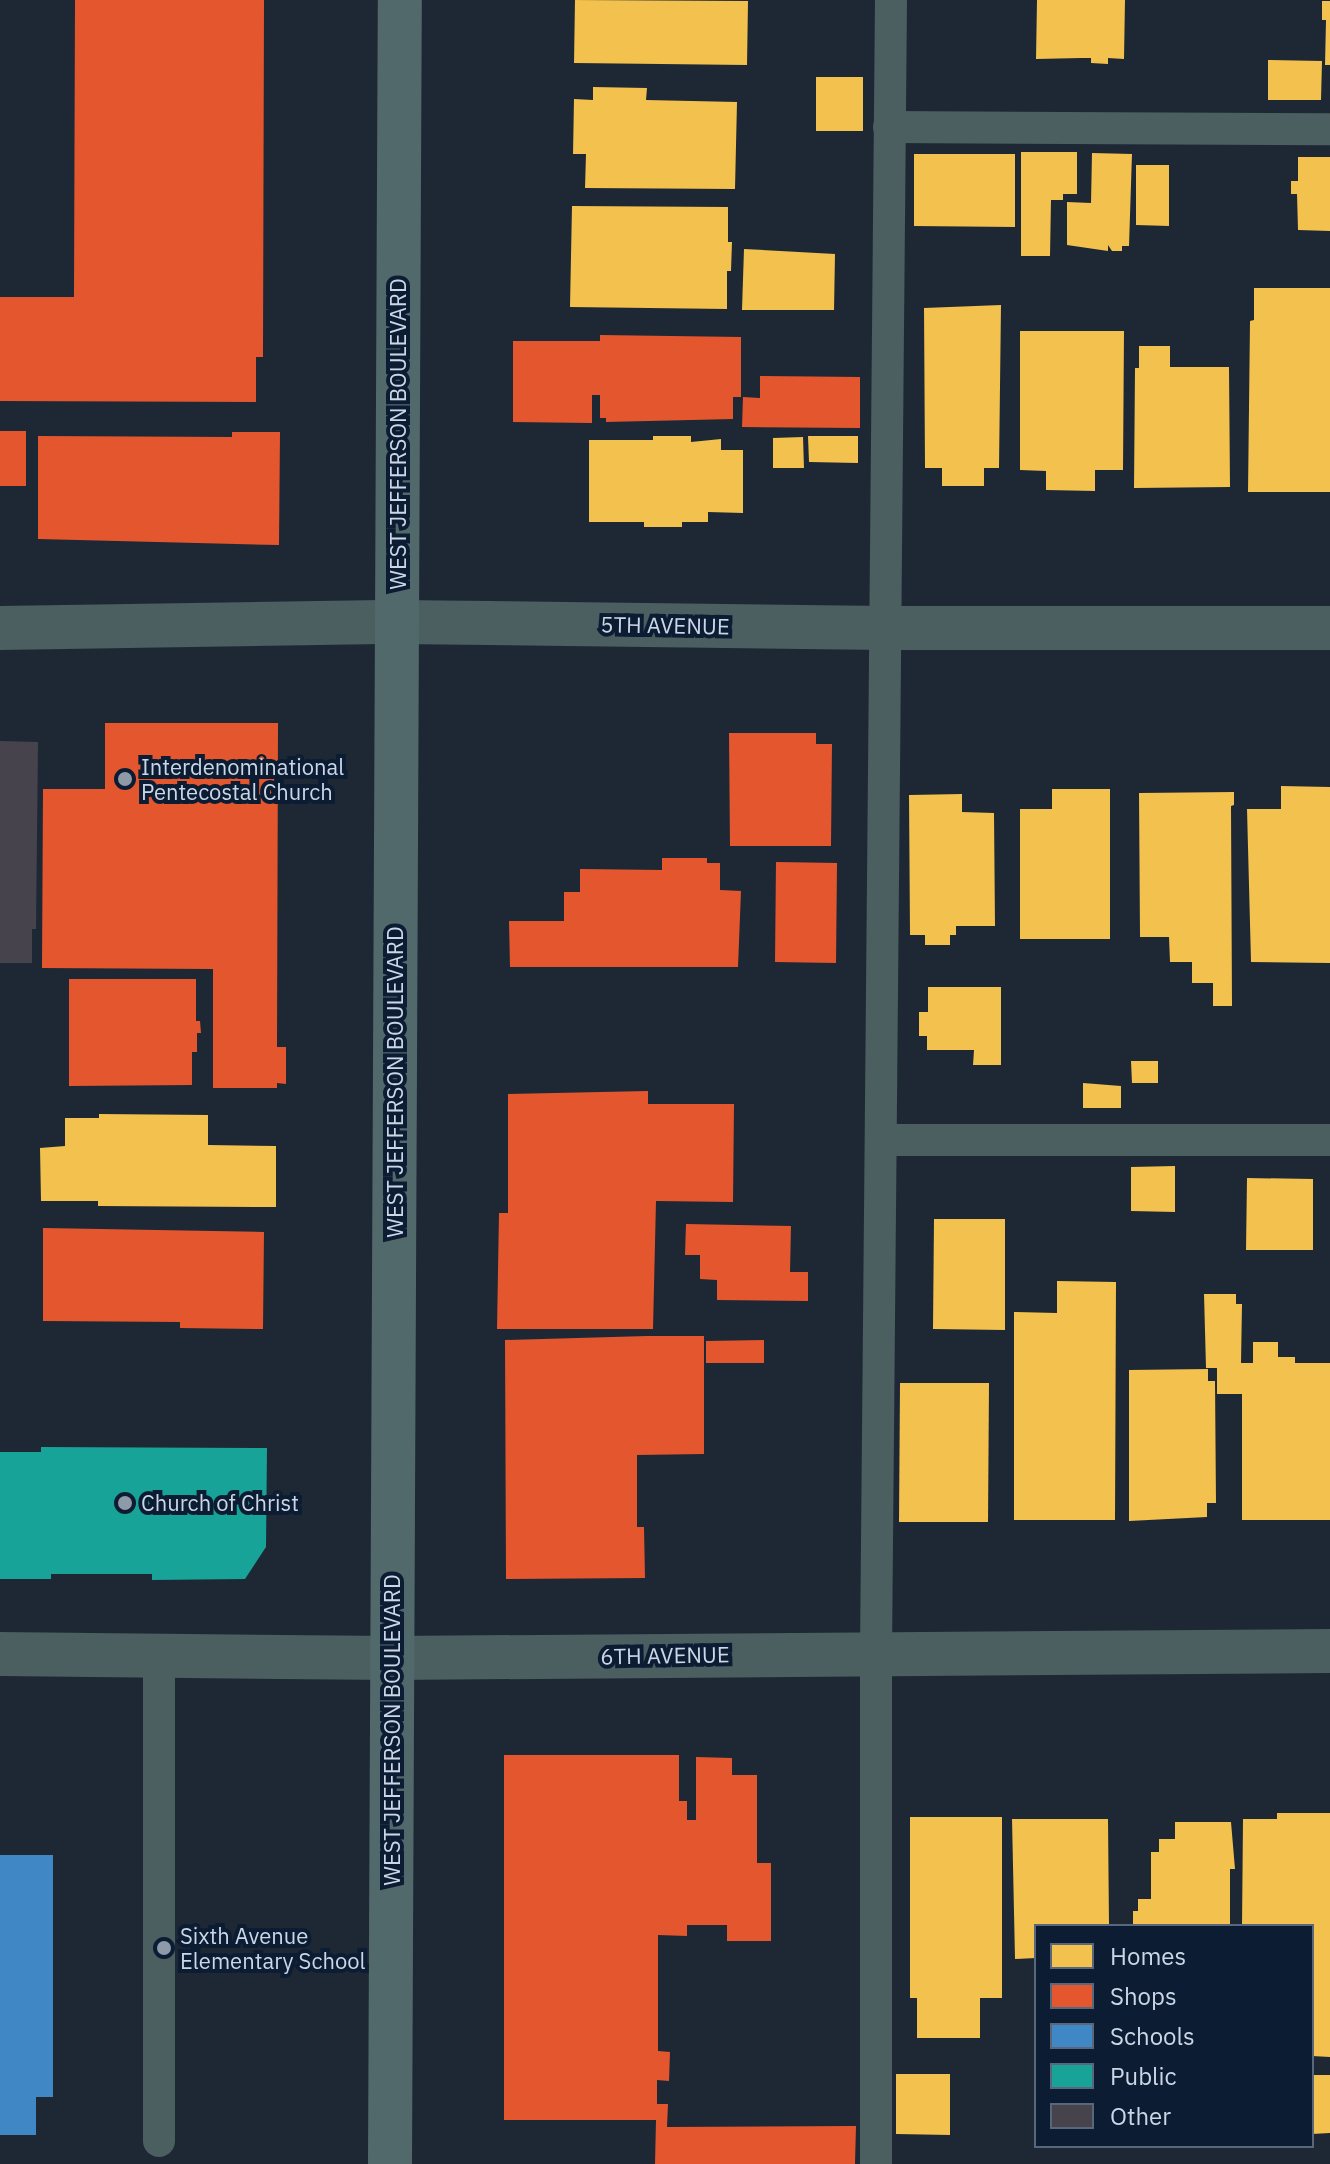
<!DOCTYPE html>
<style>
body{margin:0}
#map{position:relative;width:1330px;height:2164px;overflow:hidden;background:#1e2835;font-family:"IBM Plex Sans",sans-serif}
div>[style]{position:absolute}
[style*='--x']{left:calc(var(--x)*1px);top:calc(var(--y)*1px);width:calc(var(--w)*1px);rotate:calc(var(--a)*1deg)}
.homes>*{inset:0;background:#f2c14e}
.shops>*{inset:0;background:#e4572e}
.schools>*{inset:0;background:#3f88c5}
.public>*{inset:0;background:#17a398}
.building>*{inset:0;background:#47434d}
.lane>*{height:32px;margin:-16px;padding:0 16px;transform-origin:16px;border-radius:16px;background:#4b5e60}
.street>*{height:44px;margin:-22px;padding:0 22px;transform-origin:22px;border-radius:22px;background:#4b5e60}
.secondary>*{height:44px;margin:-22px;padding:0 22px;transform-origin:22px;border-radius:22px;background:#52696c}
.dots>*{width:22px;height:22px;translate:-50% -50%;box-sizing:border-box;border:4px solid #0c1d33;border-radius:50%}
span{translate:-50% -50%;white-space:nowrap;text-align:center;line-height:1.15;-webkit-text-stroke:8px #0c1d33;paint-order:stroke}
.street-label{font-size:22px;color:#cbd7e6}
.poi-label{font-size:22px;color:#cbd7e6}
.left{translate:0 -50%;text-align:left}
.legend{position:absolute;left:1034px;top:1924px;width:280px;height:224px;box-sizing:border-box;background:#0c1d33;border:2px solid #58677b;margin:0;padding:10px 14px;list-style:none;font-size:24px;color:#cbd7e6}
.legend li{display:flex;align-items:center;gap:16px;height:40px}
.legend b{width:40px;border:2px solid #58677b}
</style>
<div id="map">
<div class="homes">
<i style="clip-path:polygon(575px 0,748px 1px,747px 65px,574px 63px)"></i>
<i style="clip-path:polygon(1037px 0,1125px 0,1124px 59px,1108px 58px,1108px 64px,1091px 63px,1091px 58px,1081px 58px,1036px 59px)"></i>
<i style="clip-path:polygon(1322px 1px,1330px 1px,1330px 65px,1325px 65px,1326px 20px,1322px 20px)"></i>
<i style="clip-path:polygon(1268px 60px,1322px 61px,1321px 100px,1268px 100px)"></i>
<i style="clip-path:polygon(816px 77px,863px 77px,863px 131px,816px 131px)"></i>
<i style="clip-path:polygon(593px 87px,647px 88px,646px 100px,737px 102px,735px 189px,585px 188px,586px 154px,573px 154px,574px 99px,593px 100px)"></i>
<i style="clip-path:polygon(1021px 152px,1077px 152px,1077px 194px,1063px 194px,1063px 200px,1051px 200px,1050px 256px,1021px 256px)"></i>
<i style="clip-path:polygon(1092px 153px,1132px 154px,1129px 246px,1122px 246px,1122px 251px,1112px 251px,1108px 245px,1108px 251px,1067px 245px,1067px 202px,1091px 203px)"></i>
<i style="clip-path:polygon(914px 154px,1015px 154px,1015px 227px,914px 226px)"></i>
<i style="clip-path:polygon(1298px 157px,1330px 157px,1330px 231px,1298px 230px,1297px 194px,1291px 194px,1291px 181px,1298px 181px)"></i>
<i style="clip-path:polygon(1136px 165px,1169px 165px,1169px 226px,1136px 225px)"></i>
<i style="clip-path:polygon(572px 206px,728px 207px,728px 242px,732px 242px,731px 271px,727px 271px,727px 309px,570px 307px)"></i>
<i style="clip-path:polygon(744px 249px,835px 254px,834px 310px,742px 310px)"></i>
<i style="clip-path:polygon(1254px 288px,1330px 288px,1330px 492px,1248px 492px,1250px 321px,1254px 320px)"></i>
<i style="clip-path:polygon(1001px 305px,999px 468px,984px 468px,984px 486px,942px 486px,942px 468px,925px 468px,924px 308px)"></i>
<i style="clip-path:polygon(1020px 331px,1124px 331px,1123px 470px,1095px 470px,1095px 491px,1046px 490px,1046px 471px,1020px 470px)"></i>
<i style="clip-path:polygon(1139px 346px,1170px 346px,1170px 367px,1229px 367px,1230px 487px,1134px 488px,1135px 368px,1139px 368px)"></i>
<i style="clip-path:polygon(653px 436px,691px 436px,691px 442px,721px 439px,721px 450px,743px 450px,743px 513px,708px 512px,708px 522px,682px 522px,682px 527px,644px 527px,644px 522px,589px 522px,589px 440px,653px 440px)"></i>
<i style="clip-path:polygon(808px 436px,858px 436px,858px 463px,809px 462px)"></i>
<i style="clip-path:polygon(803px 437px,804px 468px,773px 468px,773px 438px)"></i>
<i style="clip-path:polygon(1281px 786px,1330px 787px,1330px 963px,1251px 962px,1247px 809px,1281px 809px)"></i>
<i style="clip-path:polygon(1052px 789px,1110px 789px,1110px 939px,1020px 939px,1020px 809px,1052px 809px)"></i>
<i style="clip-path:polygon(1234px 792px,1234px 805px,1231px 806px,1232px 1006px,1213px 1006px,1213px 983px,1192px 983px,1192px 962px,1170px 962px,1169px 937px,1140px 937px,1139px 793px)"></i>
<i style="clip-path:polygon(962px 794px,962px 812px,994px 813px,995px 926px,956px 926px,956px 935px,950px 935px,950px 945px,925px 945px,925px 935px,910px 935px,909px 795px)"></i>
<i style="clip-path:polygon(928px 987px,1001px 987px,1001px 1065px,973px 1065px,974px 1050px,927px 1050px,927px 1036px,919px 1036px,919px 1012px,928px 1012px)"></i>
<i style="clip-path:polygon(1131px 1061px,1158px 1061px,1158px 1083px,1132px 1083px)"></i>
<i style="clip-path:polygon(1083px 1083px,1121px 1086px,1121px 1108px,1083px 1108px)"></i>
<i style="clip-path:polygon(99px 1114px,208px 1115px,208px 1145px,276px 1146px,276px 1207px,98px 1206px,98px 1201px,41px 1201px,40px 1148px,65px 1146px,65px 1118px,99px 1118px)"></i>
<i style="clip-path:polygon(1175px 1166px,1175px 1212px,1131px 1211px,1131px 1167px)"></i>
<i style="clip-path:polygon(1247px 1178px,1313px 1179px,1313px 1250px,1246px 1250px)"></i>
<i style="clip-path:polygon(934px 1219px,1005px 1219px,1005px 1330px,933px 1329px)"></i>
<i style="clip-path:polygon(1057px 1281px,1116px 1282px,1115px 1520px,1014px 1520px,1014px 1312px,1057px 1313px)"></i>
<i style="clip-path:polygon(1204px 1294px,1236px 1294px,1236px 1304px,1242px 1304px,1241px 1363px,1253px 1363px,1253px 1342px,1278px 1342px,1278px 1357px,1295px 1357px,1295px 1363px,1330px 1363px,1330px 1520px,1242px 1520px,1242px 1394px,1217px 1394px,1217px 1368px,1206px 1368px)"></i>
<i style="clip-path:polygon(1208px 1369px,1208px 1381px,1215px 1381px,1216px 1503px,1207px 1503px,1207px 1517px,1129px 1521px,1129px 1370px)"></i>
<i style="clip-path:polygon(900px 1383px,989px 1383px,988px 1522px,899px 1522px)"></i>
<i style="clip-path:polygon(1277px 1813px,1330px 1813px,1330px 2057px,1312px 2056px,1312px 1926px,1242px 1926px,1243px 1819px,1277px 1819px)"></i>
<i style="clip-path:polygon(910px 1817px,1002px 1817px,1002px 1998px,980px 1998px,980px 2038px,917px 2038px,917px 1998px,910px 1998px)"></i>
<i style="clip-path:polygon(1012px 1819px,1108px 1819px,1109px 1925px,1036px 1926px,1036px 1958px,1015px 1959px)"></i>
<i style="clip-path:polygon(1175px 1822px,1231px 1822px,1235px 1869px,1230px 1869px,1230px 1926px,1133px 1926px,1133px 1911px,1138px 1911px,1138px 1899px,1151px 1899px,1151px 1852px,1159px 1852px,1159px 1839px,1175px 1839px)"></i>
<i style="clip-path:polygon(896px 2074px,950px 2074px,950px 2135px,896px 2134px)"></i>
<i style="clip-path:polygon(1312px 2075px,1330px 2075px,1330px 2133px,1312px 2134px)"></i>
</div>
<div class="shops">
<i style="clip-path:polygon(75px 0,264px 0,263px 357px,256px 357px,256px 402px,0 401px,0 297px,74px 297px)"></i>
<i style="clip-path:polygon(600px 335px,741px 337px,741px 397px,733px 397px,733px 419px,606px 422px,606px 418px,600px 418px,600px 395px,592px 395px,592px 423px,513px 422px,513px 341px,600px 341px)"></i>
<i style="clip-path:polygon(760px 376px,860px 377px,860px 428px,742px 427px,743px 397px,760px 398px)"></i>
<i style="clip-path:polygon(0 431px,26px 431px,26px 486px,0 486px)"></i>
<i style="clip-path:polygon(232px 432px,280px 432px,279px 545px,38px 539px,38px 436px,232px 437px)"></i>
<i style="clip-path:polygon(105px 723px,278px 723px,277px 1047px,286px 1047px,286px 1084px,277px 1083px,277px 1088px,213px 1088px,213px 969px,42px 968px,43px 789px,105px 789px)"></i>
<i style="clip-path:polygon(729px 733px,816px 733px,816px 744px,832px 744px,831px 846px,730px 846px)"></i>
<i style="clip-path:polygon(662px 858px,707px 858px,707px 863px,720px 863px,720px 890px,741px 891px,738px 967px,510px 967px,509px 921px,564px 921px,564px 892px,580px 892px,580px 869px,662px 870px)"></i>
<i style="clip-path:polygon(776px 862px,837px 863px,836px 963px,775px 962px)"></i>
<i style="clip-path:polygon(69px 979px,196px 979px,196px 1021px,200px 1021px,201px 1033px,197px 1033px,197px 1052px,192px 1052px,192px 1085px,69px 1086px)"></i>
<i style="clip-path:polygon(648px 1091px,648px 1104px,734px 1104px,733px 1202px,656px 1201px,653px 1329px,497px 1329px,499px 1213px,508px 1213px,508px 1094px)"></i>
<i style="clip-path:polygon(686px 1224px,791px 1226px,790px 1272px,808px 1272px,808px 1301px,717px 1300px,717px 1280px,700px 1279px,700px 1255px,685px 1255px)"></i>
<i style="clip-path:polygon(43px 1228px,264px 1232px,263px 1329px,180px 1328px,180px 1322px,43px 1321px)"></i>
<i style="clip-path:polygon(647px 1336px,704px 1336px,704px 1454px,637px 1455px,637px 1527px,644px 1527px,645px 1578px,506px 1579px,505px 1340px)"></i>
<i style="clip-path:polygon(764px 1340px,764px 1363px,706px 1363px,706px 1341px)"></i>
<i style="clip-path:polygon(504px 1755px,679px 1755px,679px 1801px,687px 1801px,687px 1820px,696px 1820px,696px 1757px,732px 1758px,732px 1775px,757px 1775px,757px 1863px,771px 1863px,771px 1941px,727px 1941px,727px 1925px,687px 1925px,687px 1936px,658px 1935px,658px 2051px,670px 2052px,669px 2081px,657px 2080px,657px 2104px,668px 2104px,667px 2127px,856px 2126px,855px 2164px,655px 2164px,656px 2120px,504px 2120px)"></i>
</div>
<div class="schools">
<i style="clip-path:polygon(0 1855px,53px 1855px,53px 2097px,36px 2097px,36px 2135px,0 2135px)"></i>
</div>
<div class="public">
<i style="clip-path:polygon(41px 1447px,267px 1448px,266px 1547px,245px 1579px,152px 1580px,152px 1574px,51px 1574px,51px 1579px,0 1579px,0 1452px,41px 1452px)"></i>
</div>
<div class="building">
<i style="clip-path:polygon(0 741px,38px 742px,36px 929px,32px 929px,32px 963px,0 963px)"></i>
</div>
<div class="lane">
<i style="--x:889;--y:127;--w:441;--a:0.3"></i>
<i style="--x:881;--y:1140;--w:449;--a:0"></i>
<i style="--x:159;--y:1655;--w:486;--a:90"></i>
<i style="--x:876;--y:2164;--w:512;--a:-90"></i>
<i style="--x:876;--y:1652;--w:1652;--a:-89.48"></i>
</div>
<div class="street">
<i style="--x:0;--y:628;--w:398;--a:-0.9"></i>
<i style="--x:398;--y:622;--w:487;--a:0.7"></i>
<i style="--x:885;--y:628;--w:445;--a:0"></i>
<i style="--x:0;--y:1654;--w:392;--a:0.6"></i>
<i style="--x:392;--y:1658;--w:938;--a:-0.43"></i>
</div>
<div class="secondary">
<i style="--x:390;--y:2164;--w:2164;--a:-89.74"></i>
</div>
<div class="dots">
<i style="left:125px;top:779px;background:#8e9aa8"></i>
<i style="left:125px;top:1503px;background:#8e9aa8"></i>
<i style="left:164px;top:1948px;background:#8e9aa8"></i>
</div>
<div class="street-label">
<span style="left:398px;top:434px;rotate:-90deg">WEST JEFFERSON BOULEVARD</span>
<span style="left:665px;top:625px;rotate:1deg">5TH AVENUE</span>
<span style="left:395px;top:1082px;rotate:-90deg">WEST JEFFERSON BOULEVARD</span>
<span style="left:665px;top:1655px;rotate:-1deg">6TH AVENUE</span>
<span style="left:392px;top:1730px;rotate:-90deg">WEST JEFFERSON BOULEVARD</span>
</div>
<div class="poi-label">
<span class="left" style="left:141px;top:779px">Interdenominational<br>Pentecostal Church</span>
<span class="left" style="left:141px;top:1503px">Church of Christ</span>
<span class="left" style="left:180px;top:1948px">Sixth Avenue<br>Elementary School</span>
</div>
<ul class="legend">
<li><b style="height:22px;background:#f2c14e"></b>Homes</li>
<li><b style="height:22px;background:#e4572e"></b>Shops</li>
<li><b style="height:22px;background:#3f88c5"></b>Schools</li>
<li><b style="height:22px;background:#17a398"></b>Public</li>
<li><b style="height:22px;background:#47434d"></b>Other</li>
</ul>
</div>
